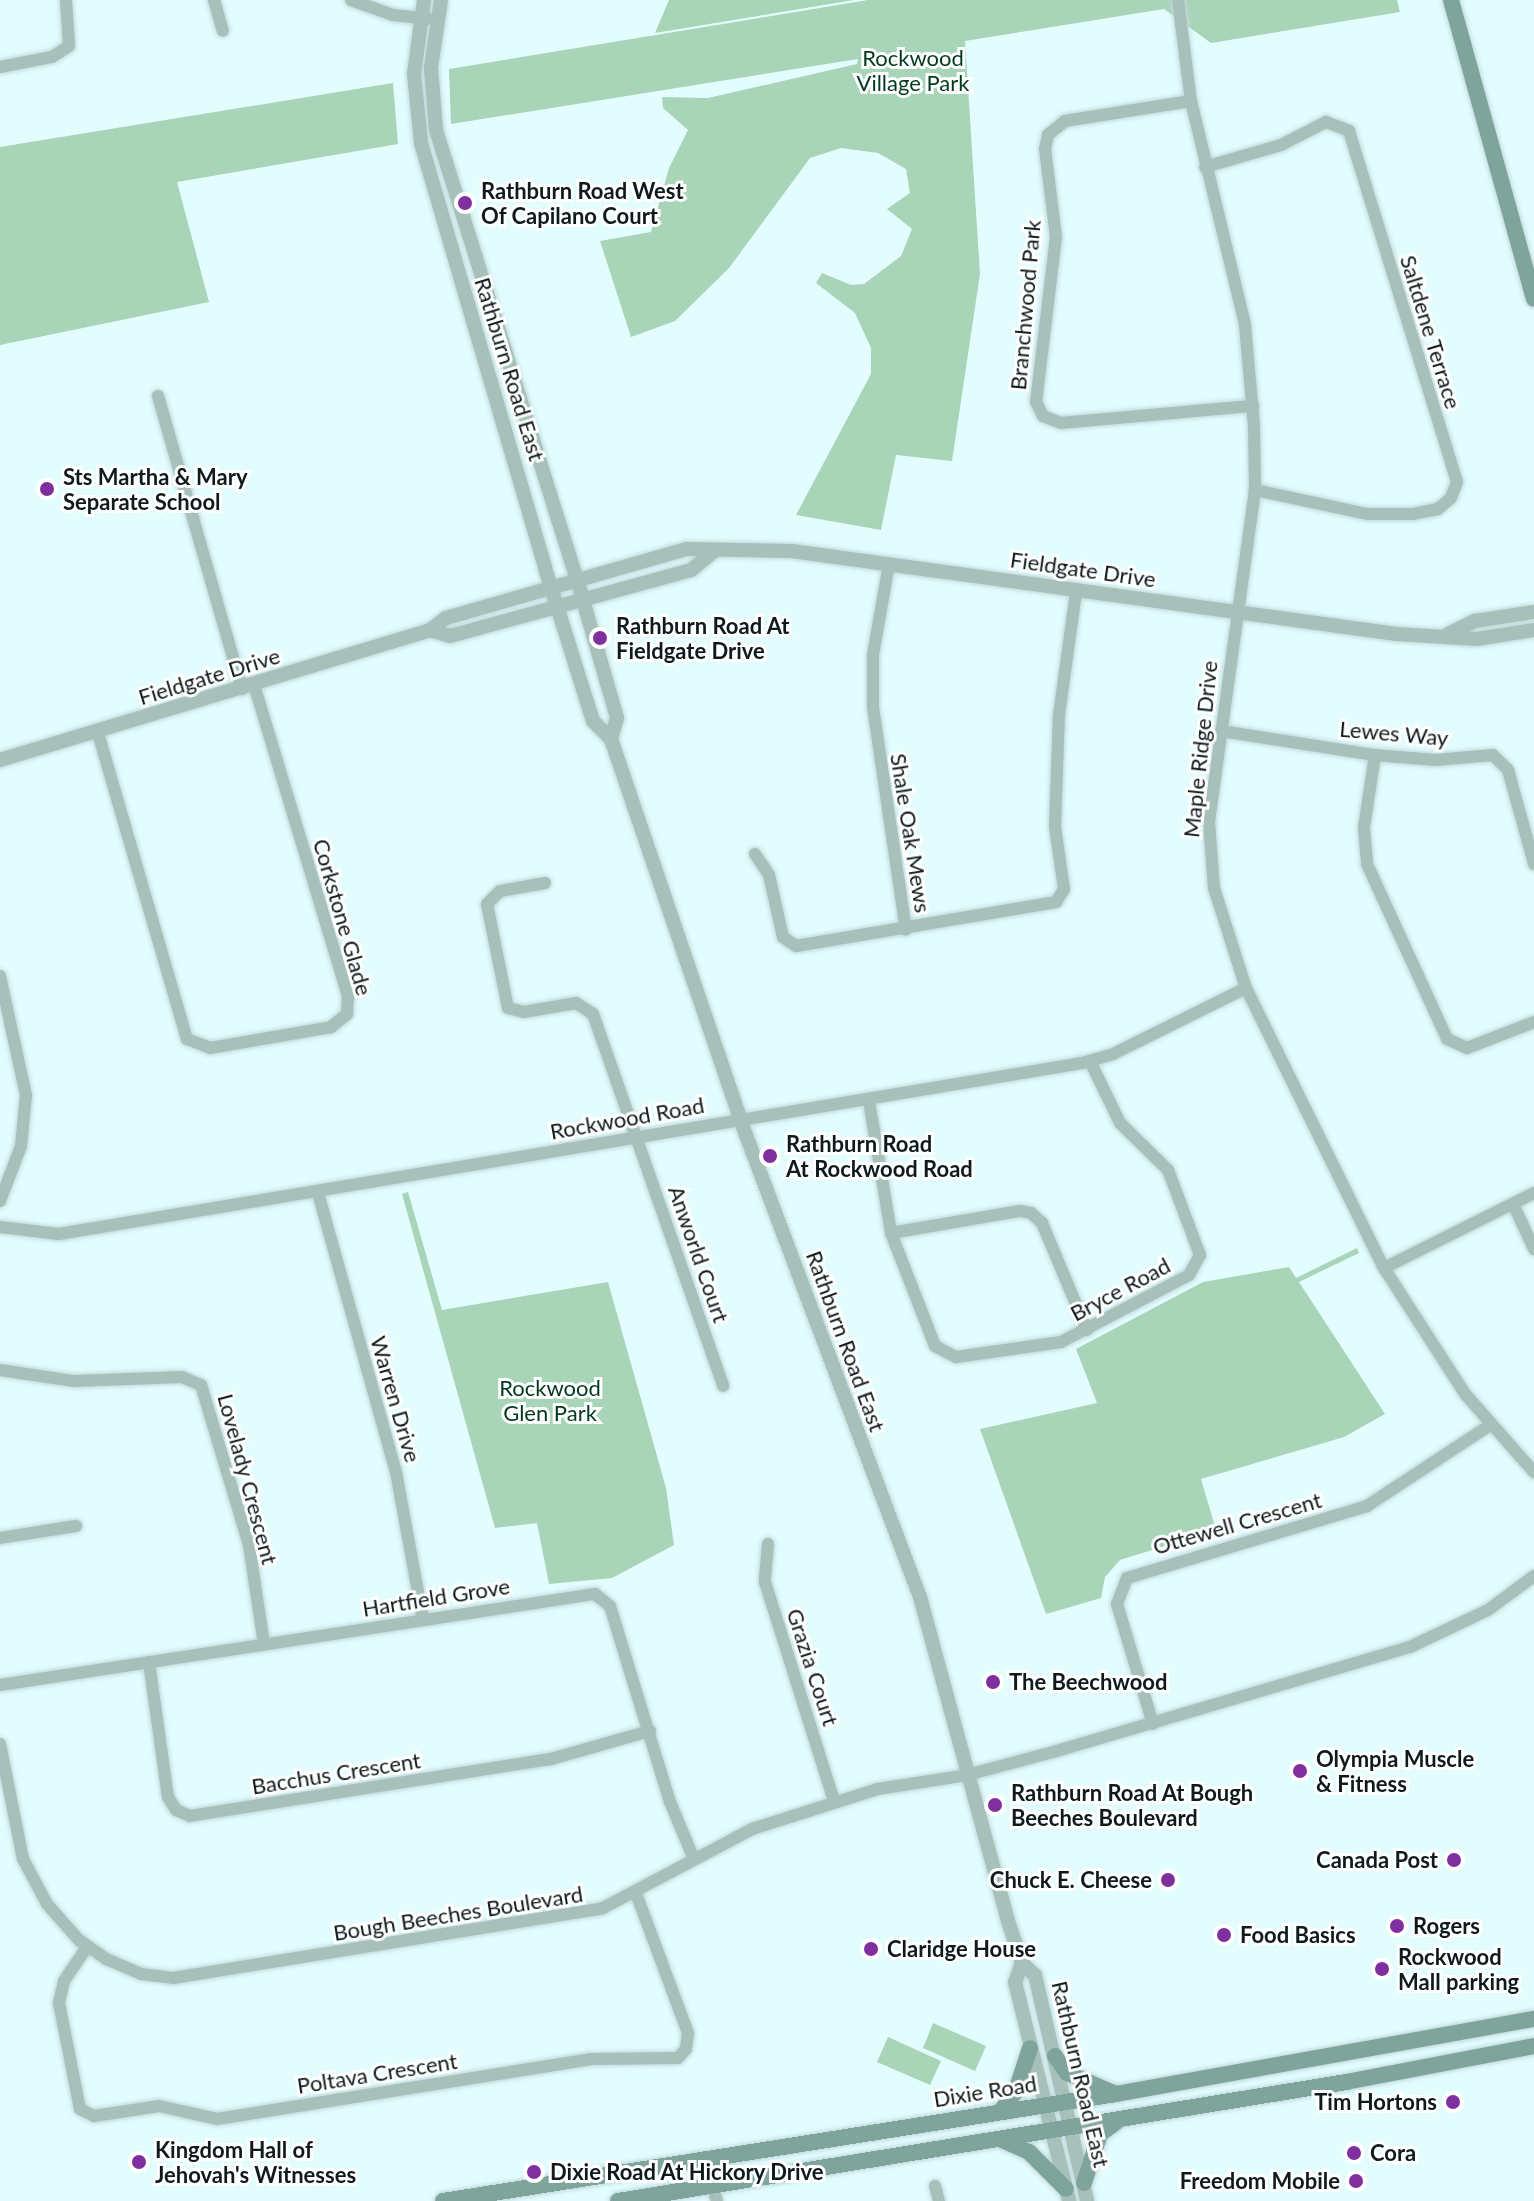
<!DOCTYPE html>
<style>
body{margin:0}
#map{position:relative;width:1534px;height:2201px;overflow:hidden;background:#e3fdff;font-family:Lato,sans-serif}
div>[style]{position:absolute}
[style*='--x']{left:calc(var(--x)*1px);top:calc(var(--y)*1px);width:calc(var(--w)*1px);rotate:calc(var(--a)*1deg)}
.green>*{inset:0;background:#a8d4b8}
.roads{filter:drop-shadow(0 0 2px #c1d9db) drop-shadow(0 0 2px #c1d9db)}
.minor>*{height:12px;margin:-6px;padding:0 6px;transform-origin:6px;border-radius:6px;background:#a7c0ba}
.tertiary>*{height:14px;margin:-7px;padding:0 7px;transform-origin:7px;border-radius:7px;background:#a7c0ba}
.secondary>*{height:16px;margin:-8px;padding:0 8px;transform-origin:8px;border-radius:8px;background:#7fa49c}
.dots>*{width:22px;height:22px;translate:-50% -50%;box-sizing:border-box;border:4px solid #fff;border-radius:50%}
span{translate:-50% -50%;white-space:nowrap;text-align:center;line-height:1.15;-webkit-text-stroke:6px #fff;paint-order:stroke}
.park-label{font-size:22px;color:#00391f}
.poi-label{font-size:22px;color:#0e1a1b;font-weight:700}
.left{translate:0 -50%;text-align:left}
.right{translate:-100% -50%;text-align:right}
.street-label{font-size:22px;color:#0e1a1b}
</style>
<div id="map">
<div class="green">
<i style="clip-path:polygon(669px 0,854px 0,655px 33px)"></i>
<i style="clip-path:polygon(868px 0,1397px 0,1400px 12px,1211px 43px,1164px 9px,965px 41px,980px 274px,952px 461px,896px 455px,881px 530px,796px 515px,871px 374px,871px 348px,855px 313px,816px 283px,822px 273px,851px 285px,864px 284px,901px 256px,912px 229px,887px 209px,910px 193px,906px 169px,878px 153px,841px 148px,810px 158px,729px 268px,675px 321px,631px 337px,600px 241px,651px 232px,669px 168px,688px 130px,663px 108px,662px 97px,708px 98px,857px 64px,858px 59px,451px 124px,449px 69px)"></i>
<i style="clip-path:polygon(393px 83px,398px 144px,177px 182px,209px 302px,0 345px,0 147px)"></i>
<i style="clip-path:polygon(408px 1192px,442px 1310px,608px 1282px,666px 1488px,674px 1545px,612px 1578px,549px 1584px,537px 1523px,495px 1528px,402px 1194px)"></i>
<i style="clip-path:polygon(1357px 1248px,1359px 1253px,1299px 1282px,1385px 1414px,1344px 1437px,1201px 1479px,1216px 1530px,1120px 1560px,1105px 1577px,1101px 1598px,1046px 1614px,980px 1429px,1097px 1403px,1076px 1349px,1203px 1282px,1289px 1267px,1296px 1278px)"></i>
<i style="clip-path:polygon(933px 2023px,986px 2046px,975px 2071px,923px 2048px)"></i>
<i style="clip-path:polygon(888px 2037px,941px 2061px,930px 2085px,877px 2062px)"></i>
</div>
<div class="roads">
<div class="minor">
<i style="--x:214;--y:0;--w:32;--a:74"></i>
<i style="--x:351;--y:0;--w:45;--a:19.7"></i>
<i style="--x:393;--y:15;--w:36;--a:6"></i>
<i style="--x:1178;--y:0;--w:102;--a:82.7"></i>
<i style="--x:1191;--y:101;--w:230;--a:76.4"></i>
<i style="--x:1245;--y:325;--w:100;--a:84.9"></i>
<i style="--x:1254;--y:425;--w:65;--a:89.1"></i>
<i style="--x:1255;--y:490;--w:335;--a:97.9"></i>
<i style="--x:1209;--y:822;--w:66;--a:85.7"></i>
<i style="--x:1214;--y:888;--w:105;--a:72.3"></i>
<i style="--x:1246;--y:988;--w:312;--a:63.8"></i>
<i style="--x:1384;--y:1268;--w:151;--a:57.2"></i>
<i style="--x:1466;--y:1395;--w:103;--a:48.6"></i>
<i style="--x:0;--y:67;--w:53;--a:-10.9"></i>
<i style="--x:52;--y:57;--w:20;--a:-33"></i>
<i style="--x:69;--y:46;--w:46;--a:-93.7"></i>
<i style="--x:1191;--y:101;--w:128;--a:171"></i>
<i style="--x:1065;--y:121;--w:22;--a:141"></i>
<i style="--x:1048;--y:135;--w:14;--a:102"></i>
<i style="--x:1045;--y:149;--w:89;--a:82.9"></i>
<i style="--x:1056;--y:237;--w:166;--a:96.9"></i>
<i style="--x:1036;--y:402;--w:16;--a:63"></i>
<i style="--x:1043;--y:416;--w:19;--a:21"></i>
<i style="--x:1061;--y:423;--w:193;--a:-5.1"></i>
<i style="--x:1205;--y:167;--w:79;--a:-16.1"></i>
<i style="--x:1281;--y:145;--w:51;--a:-27.1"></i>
<i style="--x:1326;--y:122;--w:25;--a:21"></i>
<i style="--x:1349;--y:131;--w:367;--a:72.9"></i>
<i style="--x:1457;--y:482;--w:17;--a:111"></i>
<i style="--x:1451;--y:498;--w:17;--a:140"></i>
<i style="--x:1438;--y:509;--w:25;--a:169"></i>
<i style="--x:1413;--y:514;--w:46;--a:180"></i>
<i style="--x:1367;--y:514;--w:115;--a:-167.9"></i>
<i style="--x:158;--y:396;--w:305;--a:74"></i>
<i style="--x:889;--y:564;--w:92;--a:100"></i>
<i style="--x:873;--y:655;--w:52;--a:90"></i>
<i style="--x:873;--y:707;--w:225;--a:81.6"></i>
<i style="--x:1221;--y:731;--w:156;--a:8.9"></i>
<i style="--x:1375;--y:755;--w:60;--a:4.8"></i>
<i style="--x:1435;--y:760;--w:58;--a:-4.9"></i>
<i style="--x:1493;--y:755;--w:21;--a:45"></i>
<i style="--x:1508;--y:770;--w:98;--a:74.5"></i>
<i style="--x:98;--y:733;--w:319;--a:73.8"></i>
<i style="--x:187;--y:1039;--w:25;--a:21"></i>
<i style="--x:210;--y:1048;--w:123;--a:-9.8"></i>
<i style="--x:331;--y:1027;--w:21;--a:-39"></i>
<i style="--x:347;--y:1014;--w:18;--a:-87"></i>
<i style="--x:348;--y:996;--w:325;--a:-106.8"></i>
<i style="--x:1375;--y:755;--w:74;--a:98.6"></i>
<i style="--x:1364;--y:828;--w:36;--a:85"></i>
<i style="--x:1367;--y:864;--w:192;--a:65.4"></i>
<i style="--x:1447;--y:1039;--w:22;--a:24"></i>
<i style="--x:1467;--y:1048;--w:72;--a:-21.2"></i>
<i style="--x:755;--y:854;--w:25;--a:56"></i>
<i style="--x:769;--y:875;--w:64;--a:77.3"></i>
<i style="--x:783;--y:937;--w:16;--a:35"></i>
<i style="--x:796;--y:946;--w:264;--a:-9.6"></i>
<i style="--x:1056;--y:902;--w:15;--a:-58"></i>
<i style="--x:1064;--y:889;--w:63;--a:-98.3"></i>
<i style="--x:1055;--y:827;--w:112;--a:-88"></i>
<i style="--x:1059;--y:715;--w:124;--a:-82.1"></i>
<i style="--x:545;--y:883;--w:46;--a:169.9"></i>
<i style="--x:500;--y:891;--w:18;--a:135"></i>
<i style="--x:487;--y:904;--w:106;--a:78.6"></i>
<i style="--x:508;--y:1008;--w:16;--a:14"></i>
<i style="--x:524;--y:1012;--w:53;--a:-9.8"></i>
<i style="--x:576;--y:1003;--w:20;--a:33"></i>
<i style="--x:593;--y:1014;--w:394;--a:70.7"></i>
<i style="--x:0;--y:976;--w:122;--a:77.7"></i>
<i style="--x:26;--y:1095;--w:51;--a:95.6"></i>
<i style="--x:21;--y:1146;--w:59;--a:110.9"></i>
<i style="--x:869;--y:1101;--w:134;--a:80.5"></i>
<i style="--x:891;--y:1233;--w:121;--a:68.7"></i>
<i style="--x:935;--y:1346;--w:24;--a:28"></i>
<i style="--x:956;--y:1357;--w:106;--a:-8.1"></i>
<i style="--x:1061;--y:1342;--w:144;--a:-27.6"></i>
<i style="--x:1189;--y:1275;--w:23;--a:-61"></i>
<i style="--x:1200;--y:1255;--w:91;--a:-110.6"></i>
<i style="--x:1168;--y:1170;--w:67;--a:-135.6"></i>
<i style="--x:1120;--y:1123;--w:69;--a:-115.8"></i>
<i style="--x:318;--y:1193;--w:290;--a:74.4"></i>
<i style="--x:396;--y:1472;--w:149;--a:79.6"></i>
<i style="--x:1513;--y:1204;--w:50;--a:65"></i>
<i style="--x:0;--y:1227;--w:59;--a:6.8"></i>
<i style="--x:59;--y:1234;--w:1037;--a:-9.49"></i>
<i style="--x:1082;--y:1063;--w:32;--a:-16"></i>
<i style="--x:1113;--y:1054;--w:148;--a:-26.4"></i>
<i style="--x:891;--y:1233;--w:131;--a:-9.7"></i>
<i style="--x:1020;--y:1211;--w:11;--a:10"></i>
<i style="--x:1031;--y:1213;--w:15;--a:42"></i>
<i style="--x:1042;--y:1223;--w:116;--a:67.2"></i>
<i style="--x:1384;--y:1268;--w:168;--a:-26.6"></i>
<i style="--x:0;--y:1370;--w:75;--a:8.5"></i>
<i style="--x:74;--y:1381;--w:108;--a:-2.1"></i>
<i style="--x:182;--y:1377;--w:21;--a:23"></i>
<i style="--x:201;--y:1385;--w:167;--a:73.3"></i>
<i style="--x:249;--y:1545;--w:100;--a:81.4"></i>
<i style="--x:0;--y:1538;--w:77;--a:-9"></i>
<i style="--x:768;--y:1544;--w:38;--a:95"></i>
<i style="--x:765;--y:1582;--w:230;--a:72.5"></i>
<i style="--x:149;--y:1662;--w:136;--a:82"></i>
<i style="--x:168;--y:1797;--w:15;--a:58"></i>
<i style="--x:176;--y:1810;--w:15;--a:23"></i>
<i style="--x:190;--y:1816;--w:365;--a:-9"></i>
<i style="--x:551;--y:1759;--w:103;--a:-15.8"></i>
<i style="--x:0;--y:1685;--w:602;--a:-8.7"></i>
<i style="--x:595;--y:1594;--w:19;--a:39"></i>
<i style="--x:610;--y:1606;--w:205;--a:73"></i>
<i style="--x:670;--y:1802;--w:62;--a:67.2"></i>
<i style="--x:1153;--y:1724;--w:125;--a:-106.7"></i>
<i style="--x:1117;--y:1604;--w:28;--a:-69"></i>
<i style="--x:1127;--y:1578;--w:251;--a:-16.7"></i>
<i style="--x:1367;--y:1506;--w:146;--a:-33.3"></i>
<i style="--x:0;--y:1744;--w:117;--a:78.7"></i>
<i style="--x:23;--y:1859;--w:51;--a:61.9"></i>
<i style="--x:47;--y:1904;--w:48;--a:48.4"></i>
<i style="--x:79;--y:1940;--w:33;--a:35"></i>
<i style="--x:106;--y:1959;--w:38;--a:23"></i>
<i style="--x:141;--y:1974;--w:32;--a:7"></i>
<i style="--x:173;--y:1978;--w:436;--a:-9.2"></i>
<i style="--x:603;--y:1908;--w:169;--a:-27.9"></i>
<i style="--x:752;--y:1829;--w:132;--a:-17.6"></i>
<i style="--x:878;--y:1789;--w:90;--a:-8.9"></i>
<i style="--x:967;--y:1775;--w:89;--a:-15"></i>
<i style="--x:1053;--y:1752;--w:372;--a:-16.4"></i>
<i style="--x:1410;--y:1647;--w:86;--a:-25.4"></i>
<i style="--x:1488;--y:1610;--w:57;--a:-36.5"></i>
<i style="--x:87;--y:1947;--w:41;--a:124.1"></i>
<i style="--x:64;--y:1981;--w:23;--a:103"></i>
<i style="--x:59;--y:2003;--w:108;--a:78.8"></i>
<i style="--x:80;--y:2109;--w:16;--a:27"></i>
<i style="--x:94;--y:2116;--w:66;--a:-8.7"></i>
<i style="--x:159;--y:2106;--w:59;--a:12.6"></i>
<i style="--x:217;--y:2119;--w:378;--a:-9.1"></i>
<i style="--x:590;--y:2059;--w:88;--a:-0.7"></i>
<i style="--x:678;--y:2058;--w:12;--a:-48"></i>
<i style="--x:686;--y:2049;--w:16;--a:-83"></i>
<i style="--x:688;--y:2033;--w:149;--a:-110.4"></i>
<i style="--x:935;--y:2186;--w:16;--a:75"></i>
<i style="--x:717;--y:2201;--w:16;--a:-108"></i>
<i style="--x:712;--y:2186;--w:29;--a:-78"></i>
</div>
<div class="tertiary">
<i style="--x:424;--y:0;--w:75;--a:97.7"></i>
<i style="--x:414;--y:74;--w:69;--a:84.2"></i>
<i style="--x:421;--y:143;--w:443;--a:73.7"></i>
<i style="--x:545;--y:568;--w:160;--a:72.6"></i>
<i style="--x:593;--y:721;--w:25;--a:45"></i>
<i style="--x:611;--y:739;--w:401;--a:71.2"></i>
<i style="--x:740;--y:1119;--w:511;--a:69.37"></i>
<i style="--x:920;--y:1597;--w:336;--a:74.8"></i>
<i style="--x:1008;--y:1921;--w:44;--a:71.6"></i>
<i style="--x:1022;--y:1963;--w:18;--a:43"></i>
<i style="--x:1035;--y:1975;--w:232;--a:77"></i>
<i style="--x:441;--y:0;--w:69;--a:98.4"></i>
<i style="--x:431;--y:68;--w:62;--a:85.4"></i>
<i style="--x:436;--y:130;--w:492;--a:72.6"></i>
<i style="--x:583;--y:600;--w:123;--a:73.9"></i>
<i style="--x:617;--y:718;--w:22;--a:106"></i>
<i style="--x:430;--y:630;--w:21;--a:17"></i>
<i style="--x:450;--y:636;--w:250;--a:-15.3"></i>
<i style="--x:691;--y:570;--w:28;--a:-39"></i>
<i style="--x:1448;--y:634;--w:30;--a:-26"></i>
<i style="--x:1475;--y:621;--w:60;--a:-8.7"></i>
<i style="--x:0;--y:760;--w:449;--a:-16.8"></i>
<i style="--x:430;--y:630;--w:20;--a:-37"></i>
<i style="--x:446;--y:618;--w:251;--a:-16"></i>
<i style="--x:687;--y:549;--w:105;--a:1.1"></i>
<i style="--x:792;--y:551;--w:610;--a:7.82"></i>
<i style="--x:1396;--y:634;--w:81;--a:3.5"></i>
<i style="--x:1477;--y:639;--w:58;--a:-9"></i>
<i style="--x:1022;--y:1963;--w:20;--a:110"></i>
<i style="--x:1015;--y:1982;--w:226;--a:76.1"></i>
</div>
<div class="secondary">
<i style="--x:1451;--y:0;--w:310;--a:74.5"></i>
<i style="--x:1055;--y:2056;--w:21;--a:55"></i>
<i style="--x:1067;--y:2073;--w:53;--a:23.2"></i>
<i style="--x:1000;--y:2112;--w:26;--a:-53"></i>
<i style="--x:1016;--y:2091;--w:45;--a:-72"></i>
<i style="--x:1002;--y:2140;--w:30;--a:24"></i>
<i style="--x:1029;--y:2152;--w:52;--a:45"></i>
<i style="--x:1084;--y:2183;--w:52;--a:-71.9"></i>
<i style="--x:1100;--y:2134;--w:19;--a:-36"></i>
<i style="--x:443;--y:2201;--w:681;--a:-9.03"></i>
<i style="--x:1116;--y:2094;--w:425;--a:-10.2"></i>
<i style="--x:618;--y:2201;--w:738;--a:-9.28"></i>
<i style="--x:1346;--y:2082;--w:191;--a:-10.8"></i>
</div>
</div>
<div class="dots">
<i style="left:465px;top:203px;background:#802f9f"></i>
<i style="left:47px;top:489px;background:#802f9f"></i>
<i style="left:600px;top:638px;background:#802f9f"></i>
<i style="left:770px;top:1156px;background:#802f9f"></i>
<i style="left:993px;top:1682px;background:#802f9f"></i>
<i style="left:1300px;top:1771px;background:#802f9f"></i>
<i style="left:995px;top:1805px;background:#802f9f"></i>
<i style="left:1454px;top:1860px;background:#802f9f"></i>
<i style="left:1168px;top:1880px;background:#802f9f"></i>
<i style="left:1397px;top:1926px;background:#802f9f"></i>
<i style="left:1224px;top:1935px;background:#802f9f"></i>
<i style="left:871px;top:1949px;background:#802f9f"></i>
<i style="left:1382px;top:1969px;background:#802f9f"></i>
<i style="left:1453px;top:2102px;background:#802f9f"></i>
<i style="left:1354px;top:2153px;background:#802f9f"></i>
<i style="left:139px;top:2162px;background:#802f9f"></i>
<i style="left:534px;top:2172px;background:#802f9f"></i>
<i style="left:1356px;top:2181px;background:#802f9f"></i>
</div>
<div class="park-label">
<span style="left:913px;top:70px">Rockwood<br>Village Park</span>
<span style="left:550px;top:1400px">Rockwood<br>Glen Park</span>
</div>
<div class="poi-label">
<span class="left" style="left:481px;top:203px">Rathburn Road West<br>Of Capilano Court</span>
<span class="left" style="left:63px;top:489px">Sts Martha &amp; Mary<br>Separate School</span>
<span class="left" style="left:616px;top:638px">Rathburn Road At<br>Fieldgate Drive</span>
<span class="left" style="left:786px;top:1156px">Rathburn Road<br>At Rockwood Road</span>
<span class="left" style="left:1009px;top:1682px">The Beechwood</span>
<span class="left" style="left:1316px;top:1771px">Olympia Muscle<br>&amp; Fitness</span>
<span class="left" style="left:1011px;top:1805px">Rathburn Road At Bough<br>Beeches Boulevard</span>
<span class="right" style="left:1438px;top:1860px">Canada Post</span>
<span class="right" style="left:1152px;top:1880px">Chuck E. Cheese</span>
<span class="left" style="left:1413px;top:1926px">Rogers</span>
<span class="left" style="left:1240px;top:1935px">Food Basics</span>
<span class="left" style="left:887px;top:1949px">Claridge House</span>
<span class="left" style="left:1398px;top:1969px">Rockwood<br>Mall parking</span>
<span class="right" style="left:1437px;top:2102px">Tim Hortons</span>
<span class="left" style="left:155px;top:2162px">Kingdom Hall of<br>Jehovah's Witnesses</span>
<span class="left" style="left:1370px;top:2153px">Cora</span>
<span class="left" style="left:550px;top:2172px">Dixie Road At Hickory Drive</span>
<span class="right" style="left:1340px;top:2181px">Freedom Mobile</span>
</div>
<div class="street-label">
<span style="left:1025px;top:305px;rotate:-85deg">Branchwood Park</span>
<span style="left:1431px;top:332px;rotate:73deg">Saltdene Terrace</span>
<span style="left:510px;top:369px;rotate:73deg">Rathburn Road East</span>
<span style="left:1083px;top:569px;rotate:8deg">Fieldgate Drive</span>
<span style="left:209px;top:676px;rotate:-17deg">Fieldgate Drive</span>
<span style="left:1394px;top:733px;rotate:5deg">Lewes Way</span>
<span style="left:1200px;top:749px;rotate:-84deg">Maple Ridge Drive</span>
<span style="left:911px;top:833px;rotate:81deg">Shale Oak Mews</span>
<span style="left:343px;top:917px;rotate:74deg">Corkstone Glade</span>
<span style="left:627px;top:1118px;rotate:-10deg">Rockwood Road</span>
<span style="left:699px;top:1254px;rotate:71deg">Anworld Court</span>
<span style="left:1120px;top:1289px;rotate:-28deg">Bryce Road</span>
<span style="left:846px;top:1341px;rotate:70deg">Rathburn Road East</span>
<span style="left:396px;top:1399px;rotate:74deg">Warren Drive</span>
<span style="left:248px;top:1479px;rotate:75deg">Lovelady Crescent</span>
<span style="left:1237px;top:1523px;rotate:-16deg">Ottewell Crescent</span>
<span style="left:436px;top:1597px;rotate:-9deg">Hartfield Grove</span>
<span style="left:813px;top:1667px;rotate:72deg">Grazia Court</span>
<span style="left:336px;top:1773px;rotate:-9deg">Bacchus Crescent</span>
<span style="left:458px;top:1913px;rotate:-9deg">Bough Beeches Boulevard</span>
<span style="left:377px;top:2073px;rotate:-9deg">Poltava Crescent</span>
<span style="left:1081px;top:2074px;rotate:77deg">Rathburn Road East</span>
<span style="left:985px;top:2091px;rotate:-9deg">Dixie Road</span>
</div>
</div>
